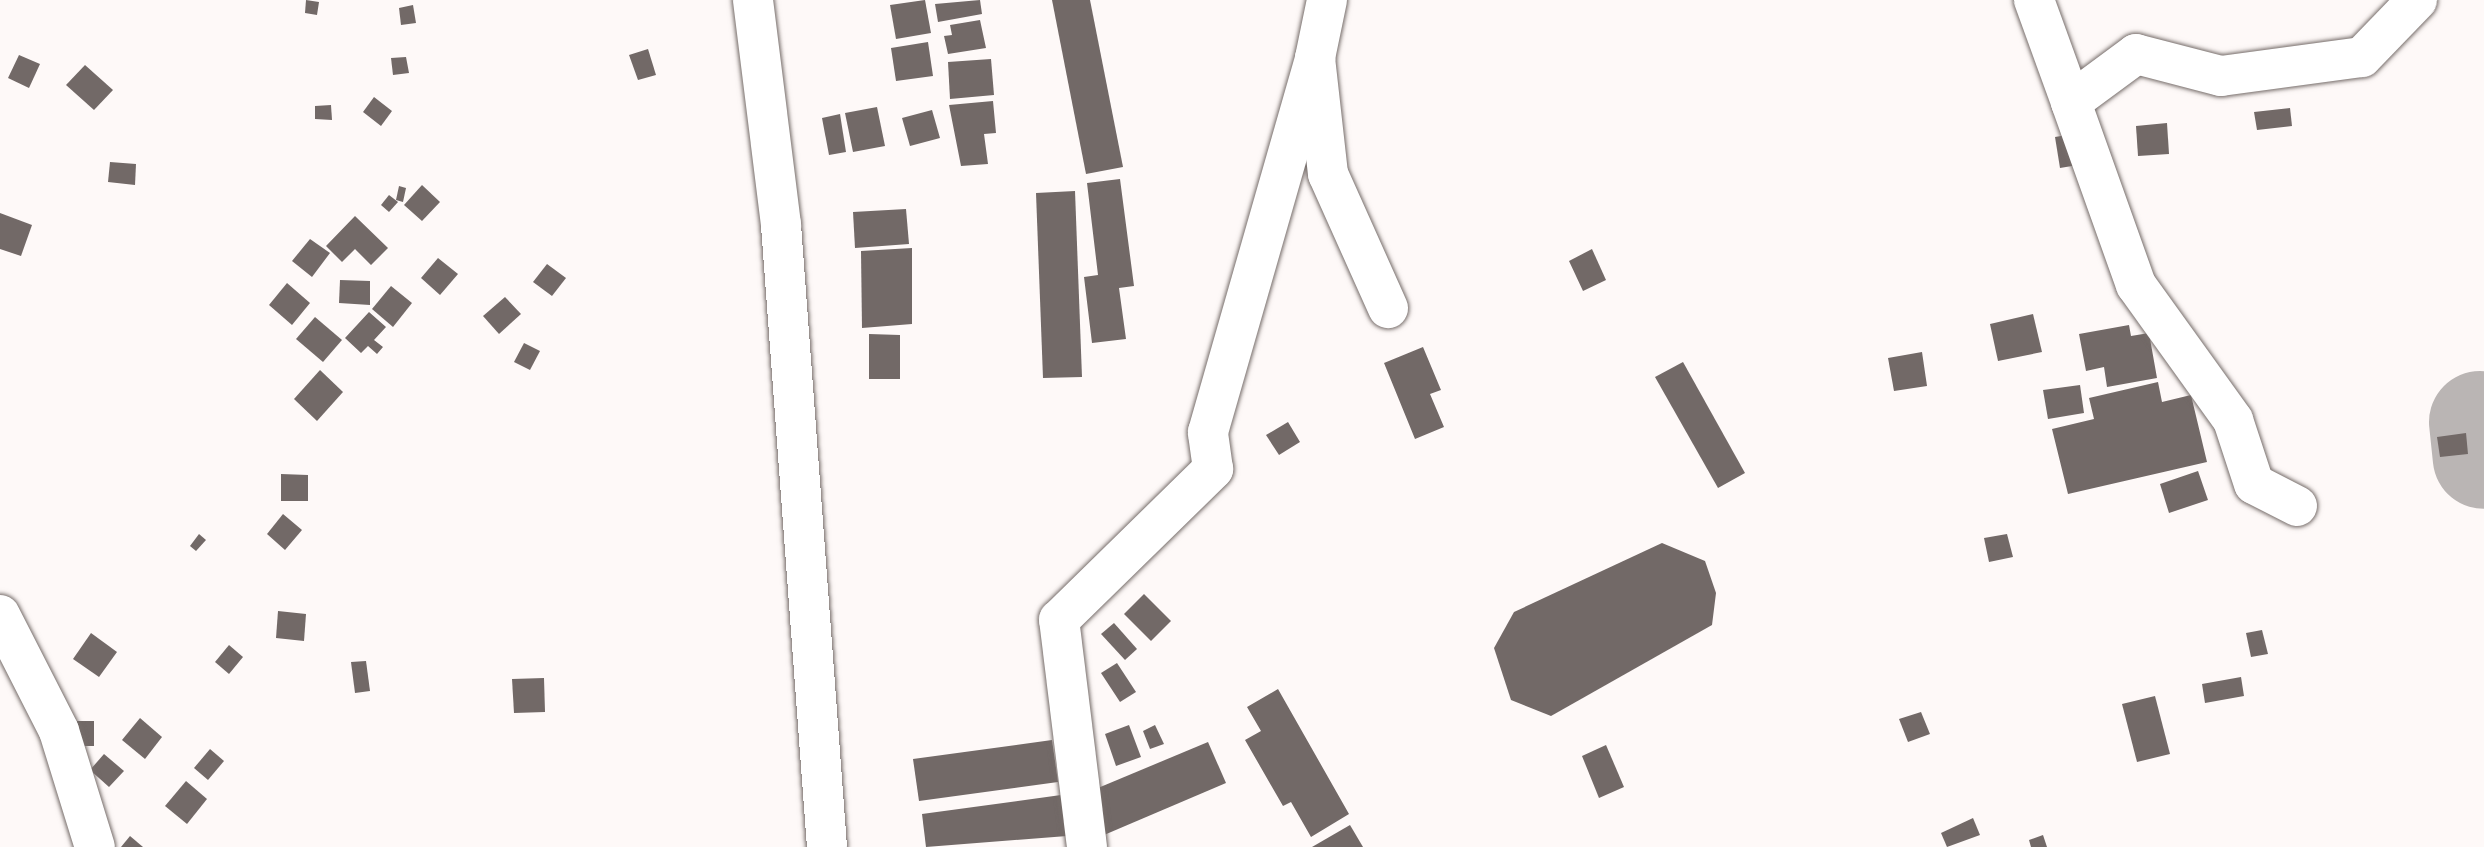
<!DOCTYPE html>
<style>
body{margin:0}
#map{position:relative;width:2484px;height:847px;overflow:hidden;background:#fef9f8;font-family:"Asap Condensed",sans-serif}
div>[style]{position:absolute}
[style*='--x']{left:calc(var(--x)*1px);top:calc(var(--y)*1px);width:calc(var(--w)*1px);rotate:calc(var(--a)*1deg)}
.taxiway>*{height:102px;margin:-51px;padding:0 51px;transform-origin:51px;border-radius:51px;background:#bab5b4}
.building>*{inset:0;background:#726967}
.roads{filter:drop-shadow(0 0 2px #766d6a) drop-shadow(0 0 2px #766d6a)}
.minor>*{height:40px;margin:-20px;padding:0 20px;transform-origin:20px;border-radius:20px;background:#fff}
span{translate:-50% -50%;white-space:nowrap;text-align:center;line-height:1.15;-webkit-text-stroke:10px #fef9f8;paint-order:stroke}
</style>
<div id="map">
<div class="taxiway">
<i style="--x:2480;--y:422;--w:36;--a:84"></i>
</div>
<div class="building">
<i style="clip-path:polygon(306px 0,319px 2px,317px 15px,305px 13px)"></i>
<i style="clip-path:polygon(925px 0,931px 33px,896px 39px,890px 5px)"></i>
<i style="clip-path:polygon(980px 0,982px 14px,938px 22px,935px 4px)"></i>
<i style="clip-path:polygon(1052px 0,1090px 0,1123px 167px,1086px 174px)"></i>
<i style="clip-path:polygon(413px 5px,416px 23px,401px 25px,399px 8px)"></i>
<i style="clip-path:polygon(980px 20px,986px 48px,948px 54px,944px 36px,952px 35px,950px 25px)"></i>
<i style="clip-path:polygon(928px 42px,933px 76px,896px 81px,891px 48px)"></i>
<i style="clip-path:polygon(648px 49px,656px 75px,638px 80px,629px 55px)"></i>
<i style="clip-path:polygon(19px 55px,40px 64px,29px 88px,8px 78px)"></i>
<i style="clip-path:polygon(406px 57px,409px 73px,393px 75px,391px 58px)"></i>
<i style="clip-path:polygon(991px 59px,994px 95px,950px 99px,948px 62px)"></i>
<i style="clip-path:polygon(85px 65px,113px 90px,94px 110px,66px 85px)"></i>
<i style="clip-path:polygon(374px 97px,392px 111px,381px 126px,363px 112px)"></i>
<i style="clip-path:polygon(993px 101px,996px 133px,984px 134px,988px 164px,961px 166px,949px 105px)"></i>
<i style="clip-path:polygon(331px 105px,332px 120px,315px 119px,315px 106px)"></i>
<i style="clip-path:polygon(877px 107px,885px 146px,853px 152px,845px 113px)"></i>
<i style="clip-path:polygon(2290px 108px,2292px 126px,2257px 130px,2254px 112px)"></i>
<i style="clip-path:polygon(932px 110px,940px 138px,910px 146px,902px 118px)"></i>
<i style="clip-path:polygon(840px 114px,846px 152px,829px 155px,822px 118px)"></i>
<i style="clip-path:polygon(2167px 123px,2169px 154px,2138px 156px,2136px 126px)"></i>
<i style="clip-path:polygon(2079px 133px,2084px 164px,2060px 168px,2055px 137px)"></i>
<i style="clip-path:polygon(110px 162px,136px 164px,135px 185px,108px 182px)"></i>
<i style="clip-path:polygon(1120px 179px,1134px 286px,1119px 288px,1126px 339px,1092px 343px,1084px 277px,1098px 275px,1087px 183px)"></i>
<i style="clip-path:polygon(422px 185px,440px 202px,422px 221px,404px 205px)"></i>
<i style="clip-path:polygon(399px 186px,406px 188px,403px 202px,396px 200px)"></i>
<i style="clip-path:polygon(1075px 191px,1082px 377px,1043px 378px,1036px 193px)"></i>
<i style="clip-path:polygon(389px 195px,398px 202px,389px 212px,381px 205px)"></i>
<i style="clip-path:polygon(906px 209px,909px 244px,855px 248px,853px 212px)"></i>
<i style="clip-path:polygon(0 213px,32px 225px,21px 256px,0 249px)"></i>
<i style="clip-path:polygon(355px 216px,388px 248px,371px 265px,355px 249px,342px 262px,326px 246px)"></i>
<i style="clip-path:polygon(310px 239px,330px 253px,312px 277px,292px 261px)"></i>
<i style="clip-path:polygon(912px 248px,912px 324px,862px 328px,861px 251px)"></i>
<i style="clip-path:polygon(1592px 249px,1606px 280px,1583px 291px,1569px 261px)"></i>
<i style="clip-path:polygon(438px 258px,458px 274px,440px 295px,421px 278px)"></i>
<i style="clip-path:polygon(547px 264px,566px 278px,552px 296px,533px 282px)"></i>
<i style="clip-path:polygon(340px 280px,370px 281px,370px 305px,339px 303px)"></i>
<i style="clip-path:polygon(287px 283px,310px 303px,292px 325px,269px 305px)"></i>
<i style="clip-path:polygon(391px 286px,412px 303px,393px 327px,372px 309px)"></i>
<i style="clip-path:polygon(505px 297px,521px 314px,499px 334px,483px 316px)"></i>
<i style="clip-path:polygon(369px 312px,386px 327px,374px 340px,383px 347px,377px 354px,368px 346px,361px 353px,345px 338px)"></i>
<i style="clip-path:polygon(2033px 314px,2042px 352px,1998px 361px,1990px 324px)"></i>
<i style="clip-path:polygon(315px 317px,342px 340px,323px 362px,296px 339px)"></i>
<i style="clip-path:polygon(2129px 325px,2131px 336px,2149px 333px,2157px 378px,2107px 387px,2104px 367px,2086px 371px,2079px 334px)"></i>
<i style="clip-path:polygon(869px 334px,900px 335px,900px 379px,869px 379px)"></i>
<i style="clip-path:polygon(524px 343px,540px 351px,530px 370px,514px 362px)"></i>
<i style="clip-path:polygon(1423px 347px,1441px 390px,1430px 394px,1444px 427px,1415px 439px,1384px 363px)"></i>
<i style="clip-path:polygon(1922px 352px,1927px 386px,1894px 391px,1888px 358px)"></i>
<i style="clip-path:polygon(1683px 362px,1745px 473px,1718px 488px,1655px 377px)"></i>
<i style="clip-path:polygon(320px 370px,343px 392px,317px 421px,294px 399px)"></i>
<i style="clip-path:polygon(2158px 382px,2162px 402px,2191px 395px,2207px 462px,2068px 494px,2052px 429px,2094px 419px,2089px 398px)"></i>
<i style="clip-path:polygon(2080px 385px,2084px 413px,2048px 419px,2043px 390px)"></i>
<i style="clip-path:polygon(1288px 422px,1300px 442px,1279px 455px,1266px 435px)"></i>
<i style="clip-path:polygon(2466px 433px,2468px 454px,2440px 457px,2437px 437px)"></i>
<i style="clip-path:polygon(2198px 471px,2208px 500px,2169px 513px,2160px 484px)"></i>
<i style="clip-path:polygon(281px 474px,308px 475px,308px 501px,281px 501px)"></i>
<i style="clip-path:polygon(283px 514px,302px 530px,285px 550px,267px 534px)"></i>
<i style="clip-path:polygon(199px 534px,206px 540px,196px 551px,190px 546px)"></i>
<i style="clip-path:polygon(2007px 534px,2013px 557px,1989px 562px,1984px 538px)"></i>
<i style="clip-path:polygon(1662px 543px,1705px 561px,1716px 593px,1712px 625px,1551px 716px,1511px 700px,1494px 648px,1514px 612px)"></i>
<i style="clip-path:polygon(1144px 594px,1171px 621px,1151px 641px,1124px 614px)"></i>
<i style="clip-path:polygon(278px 611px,306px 614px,304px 641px,276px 638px)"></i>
<i style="clip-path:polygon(1114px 623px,1137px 649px,1125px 660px,1101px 634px)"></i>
<i style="clip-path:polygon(2262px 630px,2268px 654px,2251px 657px,2246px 633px)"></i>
<i style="clip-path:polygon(91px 633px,117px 652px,99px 677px,73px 659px)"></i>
<i style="clip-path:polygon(229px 645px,243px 657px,229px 674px,215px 662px)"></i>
<i style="clip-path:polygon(366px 661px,370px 691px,355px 693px,351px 662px)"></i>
<i style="clip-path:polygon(1117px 663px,1136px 692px,1120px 702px,1101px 673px)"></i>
<i style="clip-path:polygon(2241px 677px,2244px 696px,2205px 703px,2202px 684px)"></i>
<i style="clip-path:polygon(544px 678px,545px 712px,514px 713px,512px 679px)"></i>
<i style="clip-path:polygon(1278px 689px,1349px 814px,1311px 837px,1291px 802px,1283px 806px,1245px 740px,1261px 731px,1247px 707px)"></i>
<i style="clip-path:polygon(2155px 696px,2170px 754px,2137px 762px,2122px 704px)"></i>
<i style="clip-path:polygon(1921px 712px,1930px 734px,1908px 742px,1899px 719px)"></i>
<i style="clip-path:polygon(140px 718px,162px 737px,145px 759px,122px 740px)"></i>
<i style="clip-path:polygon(77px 721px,94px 721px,94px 746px,77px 746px)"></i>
<i style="clip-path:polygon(1129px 725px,1141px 757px,1116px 766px,1105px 734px)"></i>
<i style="clip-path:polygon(1155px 725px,1164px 744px,1150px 749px,1143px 731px)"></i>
<i style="clip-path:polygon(1052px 740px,1058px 782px,919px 801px,913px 759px)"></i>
<i style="clip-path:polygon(1208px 742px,1226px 783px,1104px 835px,1086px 793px)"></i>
<i style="clip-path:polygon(1606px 745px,1624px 787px,1599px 798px,1582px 756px)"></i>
<i style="clip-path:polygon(210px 749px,224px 761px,208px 780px,194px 768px)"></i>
<i style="clip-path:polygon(104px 754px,124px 771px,109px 787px,90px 770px)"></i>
<i style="clip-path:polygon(186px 781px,207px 799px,187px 824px,165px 806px)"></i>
<i style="clip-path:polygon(1061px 795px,1067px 836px,926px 847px,922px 814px)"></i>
<i style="clip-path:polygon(1973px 818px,1980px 835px,1947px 847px,1941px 833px)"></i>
<i style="clip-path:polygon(1350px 825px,1363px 847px,1312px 847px)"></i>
<i style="clip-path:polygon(2043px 835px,2047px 847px,2031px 847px,2029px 840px)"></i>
<i style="clip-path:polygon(130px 836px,143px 847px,121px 847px)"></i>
</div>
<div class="roads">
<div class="minor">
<i style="--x:753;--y:0;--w:227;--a:82.9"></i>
<i style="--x:781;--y:225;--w:624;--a:85.77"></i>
<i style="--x:1327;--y:0;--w:59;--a:101.7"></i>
<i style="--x:1315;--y:58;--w:117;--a:83.6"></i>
<i style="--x:1328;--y:174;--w:147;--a:65.9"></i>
<i style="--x:2034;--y:0;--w:109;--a:70.1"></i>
<i style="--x:2297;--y:506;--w:48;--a:-152.9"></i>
<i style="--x:2254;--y:484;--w:67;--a:-108.2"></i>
<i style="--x:2233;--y:420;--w:166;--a:-125.7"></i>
<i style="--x:2136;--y:285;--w:194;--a:-109.6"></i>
<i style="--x:2071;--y:102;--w:81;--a:-36.4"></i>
<i style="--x:2136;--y:54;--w:88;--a:14.5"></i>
<i style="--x:2221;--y:76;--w:142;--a:-7.7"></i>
<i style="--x:2362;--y:57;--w:79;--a:-46"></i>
<i style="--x:0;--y:615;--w:130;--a:63"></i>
<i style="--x:59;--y:731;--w:121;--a:72.8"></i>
<i style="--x:1087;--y:847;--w:229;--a:-97"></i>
<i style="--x:1059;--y:620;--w:216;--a:-44.4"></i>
<i style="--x:1213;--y:469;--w:37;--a:-98"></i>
<i style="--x:1208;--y:432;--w:389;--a:-74"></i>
</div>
</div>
</div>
